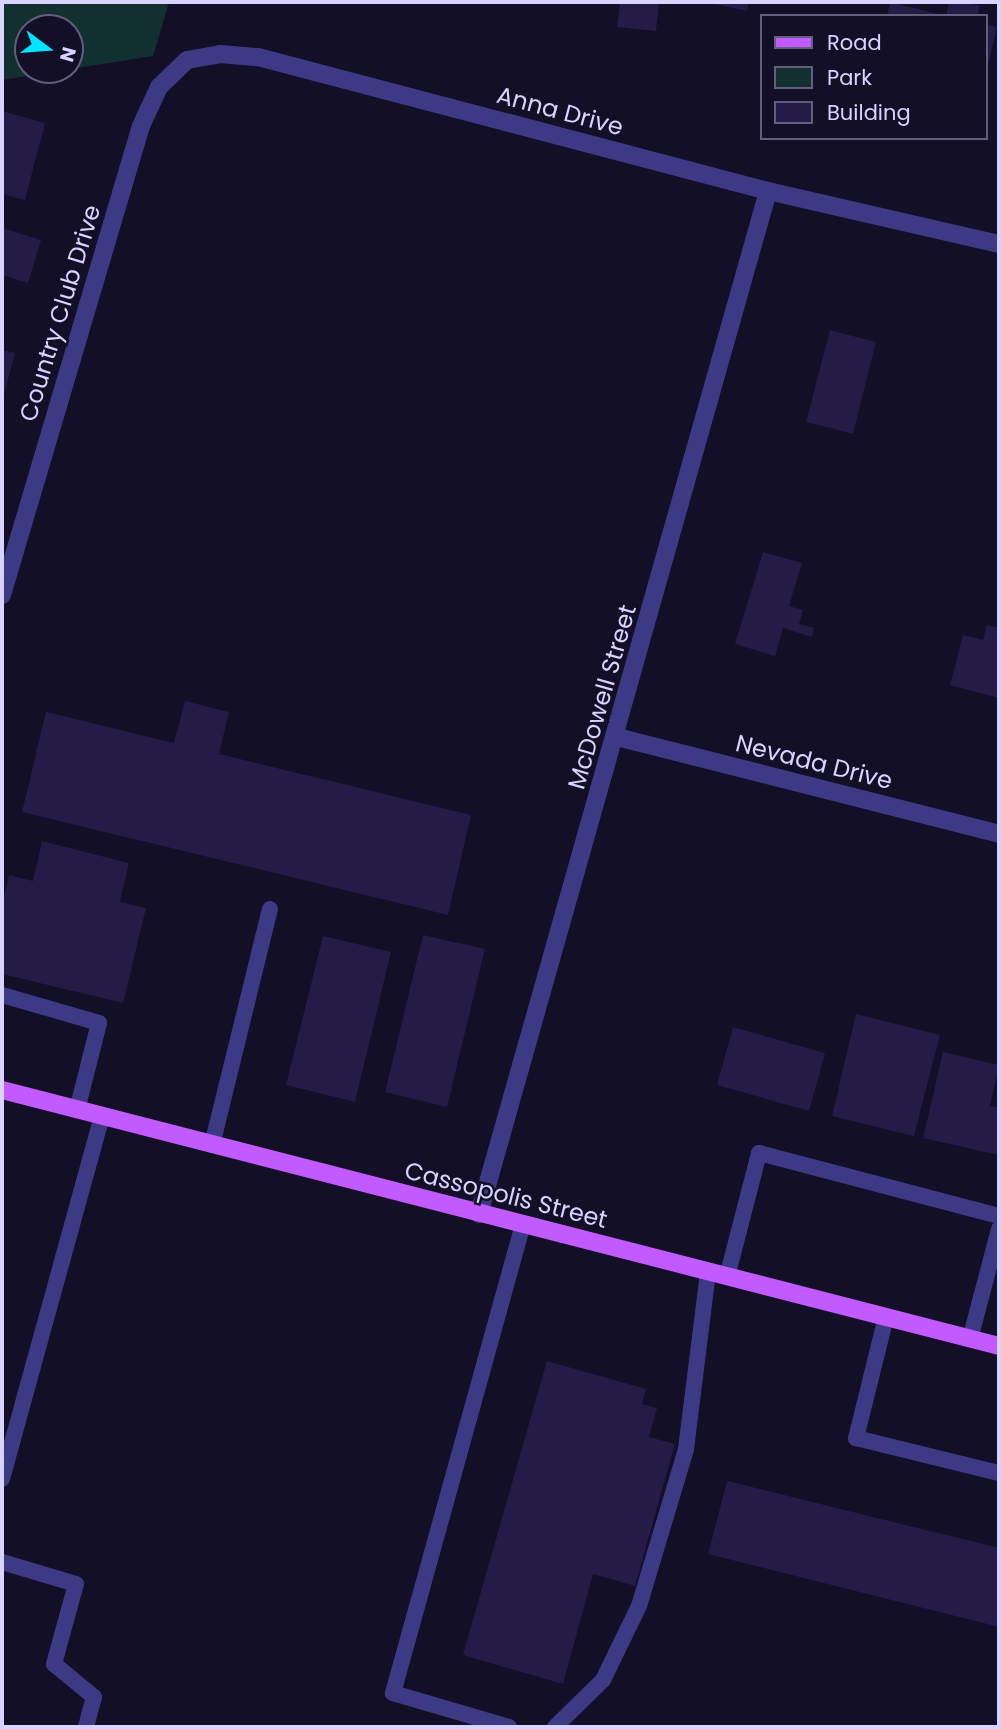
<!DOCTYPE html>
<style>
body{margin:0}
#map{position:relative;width:1001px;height:1729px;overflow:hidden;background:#130f26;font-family:Poppins,sans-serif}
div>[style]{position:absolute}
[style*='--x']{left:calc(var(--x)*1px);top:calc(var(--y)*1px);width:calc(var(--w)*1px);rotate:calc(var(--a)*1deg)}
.green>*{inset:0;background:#12302f}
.building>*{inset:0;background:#241b47}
.service>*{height:16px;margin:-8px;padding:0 8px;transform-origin:8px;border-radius:8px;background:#3d3a85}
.minor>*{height:18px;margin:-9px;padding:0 9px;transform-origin:9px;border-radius:9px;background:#3d3a85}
.primary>*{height:18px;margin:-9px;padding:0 9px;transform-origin:9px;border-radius:9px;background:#c25bff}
span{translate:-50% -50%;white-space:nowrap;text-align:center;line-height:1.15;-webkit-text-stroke:5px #130f26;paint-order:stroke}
.street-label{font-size:24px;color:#d9d4ff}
.frame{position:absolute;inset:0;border:4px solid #d9d4ff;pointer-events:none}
.legend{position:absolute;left:760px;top:14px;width:228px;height:126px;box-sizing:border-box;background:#130f26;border:2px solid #625e7d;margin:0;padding:9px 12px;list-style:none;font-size:21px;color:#d9d4ff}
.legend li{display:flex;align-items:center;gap:14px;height:35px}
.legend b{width:35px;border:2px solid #625e7d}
.north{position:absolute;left:14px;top:14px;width:70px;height:70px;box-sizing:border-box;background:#130f26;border:2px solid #625e7d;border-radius:50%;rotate:106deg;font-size:19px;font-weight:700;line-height:28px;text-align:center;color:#d9d4ff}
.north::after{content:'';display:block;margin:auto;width:24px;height:32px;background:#00e5ff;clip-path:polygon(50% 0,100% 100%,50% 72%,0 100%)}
</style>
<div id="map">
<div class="green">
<i style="clip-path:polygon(evenodd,2px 2px,169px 2px,153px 56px,2px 80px,2px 2px,28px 28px,70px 28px,70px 70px,28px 70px,28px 28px)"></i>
</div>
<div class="building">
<i style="clip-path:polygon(620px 2px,659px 2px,656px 31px,617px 27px)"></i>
<i style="clip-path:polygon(705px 2px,749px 2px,747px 11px)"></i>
<i style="clip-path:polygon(890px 2px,946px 16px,949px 2px,980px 5px,977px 16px,887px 16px)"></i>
<i style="clip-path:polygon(985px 24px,997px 27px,986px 73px,985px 73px)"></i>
<i style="clip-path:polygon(2px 111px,45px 123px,25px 200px,2px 194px)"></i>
<i style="clip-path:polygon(2px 228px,41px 240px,28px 283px,2px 275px)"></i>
<i style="clip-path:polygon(830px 330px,876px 342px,853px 434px,806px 422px)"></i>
<i style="clip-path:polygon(2px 350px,15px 353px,3px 398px,2px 398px)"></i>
<i style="clip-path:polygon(763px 552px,802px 563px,789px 606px,803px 610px,799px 624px,814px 628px,812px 637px,783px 628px,775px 656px,735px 644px)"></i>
<i style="clip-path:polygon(987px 625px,999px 628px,999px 698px,950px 685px,963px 635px,983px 640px)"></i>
<i style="clip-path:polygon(185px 701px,229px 712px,219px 754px,471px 815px,448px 915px,22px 812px,46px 712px,174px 743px)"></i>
<i style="clip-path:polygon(42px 841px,129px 863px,120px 902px,146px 908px,123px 1003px,2px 974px,2px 906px,9px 875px,33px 881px)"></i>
<i style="clip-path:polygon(423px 935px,485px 949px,447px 1107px,385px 1092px)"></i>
<i style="clip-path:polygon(323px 936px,391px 952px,355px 1102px,286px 1085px)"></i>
<i style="clip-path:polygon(856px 1014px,940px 1035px,914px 1136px,832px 1116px)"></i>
<i style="clip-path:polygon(733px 1027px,825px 1053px,809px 1111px,717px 1085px)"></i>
<i style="clip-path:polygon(943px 1052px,999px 1065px,990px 1106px,999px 1108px,999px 1155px,923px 1138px)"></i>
<i style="clip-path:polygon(547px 1361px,646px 1389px,642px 1404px,657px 1408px,649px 1437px,675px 1444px,635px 1586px,593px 1574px,563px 1684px,463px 1655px)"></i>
<i style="clip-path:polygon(727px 1481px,999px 1548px,999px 1627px,708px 1554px)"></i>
</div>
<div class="service">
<i style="--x:2;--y:995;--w:101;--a:16.1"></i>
<i style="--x:99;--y:1023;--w:90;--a:104.2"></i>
<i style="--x:212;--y:1145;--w:243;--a:-76.2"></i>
<i style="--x:727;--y:1277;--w:128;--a:-75.5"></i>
<i style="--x:759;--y:1153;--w:248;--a:14.7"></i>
<i style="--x:886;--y:1317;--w:125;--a:103.9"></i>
<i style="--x:856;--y:1438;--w:147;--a:13.8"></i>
<i style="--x:970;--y:1339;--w:114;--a:-75.2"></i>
<i style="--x:2;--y:1479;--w:377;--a:-74.6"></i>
<i style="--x:2;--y:1562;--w:77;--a:16.6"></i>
<i style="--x:76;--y:1584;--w:83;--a:105.4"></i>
<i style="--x:54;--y:1664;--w:52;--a:39.5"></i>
<i style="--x:94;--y:1697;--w:31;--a:105"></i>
<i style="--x:509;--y:1727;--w:121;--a:-163.7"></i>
<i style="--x:393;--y:1693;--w:486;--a:-74.5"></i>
<i style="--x:555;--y:1727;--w:67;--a:-44.4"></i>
<i style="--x:603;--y:1680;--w:82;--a:-64.1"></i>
<i style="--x:639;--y:1606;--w:164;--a:-73.3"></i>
<i style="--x:686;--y:1449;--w:178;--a:-82.9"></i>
</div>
<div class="minor">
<i style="--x:2;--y:595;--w:489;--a:-73.5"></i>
<i style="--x:141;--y:126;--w:43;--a:-65.2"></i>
<i style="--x:159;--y:87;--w:39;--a:-44"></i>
<i style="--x:187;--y:60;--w:34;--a:-10"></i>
<i style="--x:220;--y:54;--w:38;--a:5"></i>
<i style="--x:258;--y:57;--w:527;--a:14.72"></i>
<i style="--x:768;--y:191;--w:237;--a:12.9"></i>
<i style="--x:617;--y:737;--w:394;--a:14.2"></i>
<i style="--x:479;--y:1214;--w:1063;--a:-74.22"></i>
</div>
<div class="primary">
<i style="--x:2;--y:1090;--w:1029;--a:14.4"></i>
</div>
<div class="street-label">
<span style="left:560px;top:111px;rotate:15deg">Anna Drive</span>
<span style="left:60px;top:313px;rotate:-73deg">Country Club Drive</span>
<span style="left:602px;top:697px;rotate:-74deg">McDowell Street</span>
<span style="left:814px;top:762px;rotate:14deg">Nevada Drive</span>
<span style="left:506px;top:1195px;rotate:14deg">Cassopolis Street</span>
</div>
<div class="frame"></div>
<ul class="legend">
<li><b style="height:9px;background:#c25bff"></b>Road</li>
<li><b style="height:19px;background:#12302f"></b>Park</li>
<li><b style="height:19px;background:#241b47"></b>Building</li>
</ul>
<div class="north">N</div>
</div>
